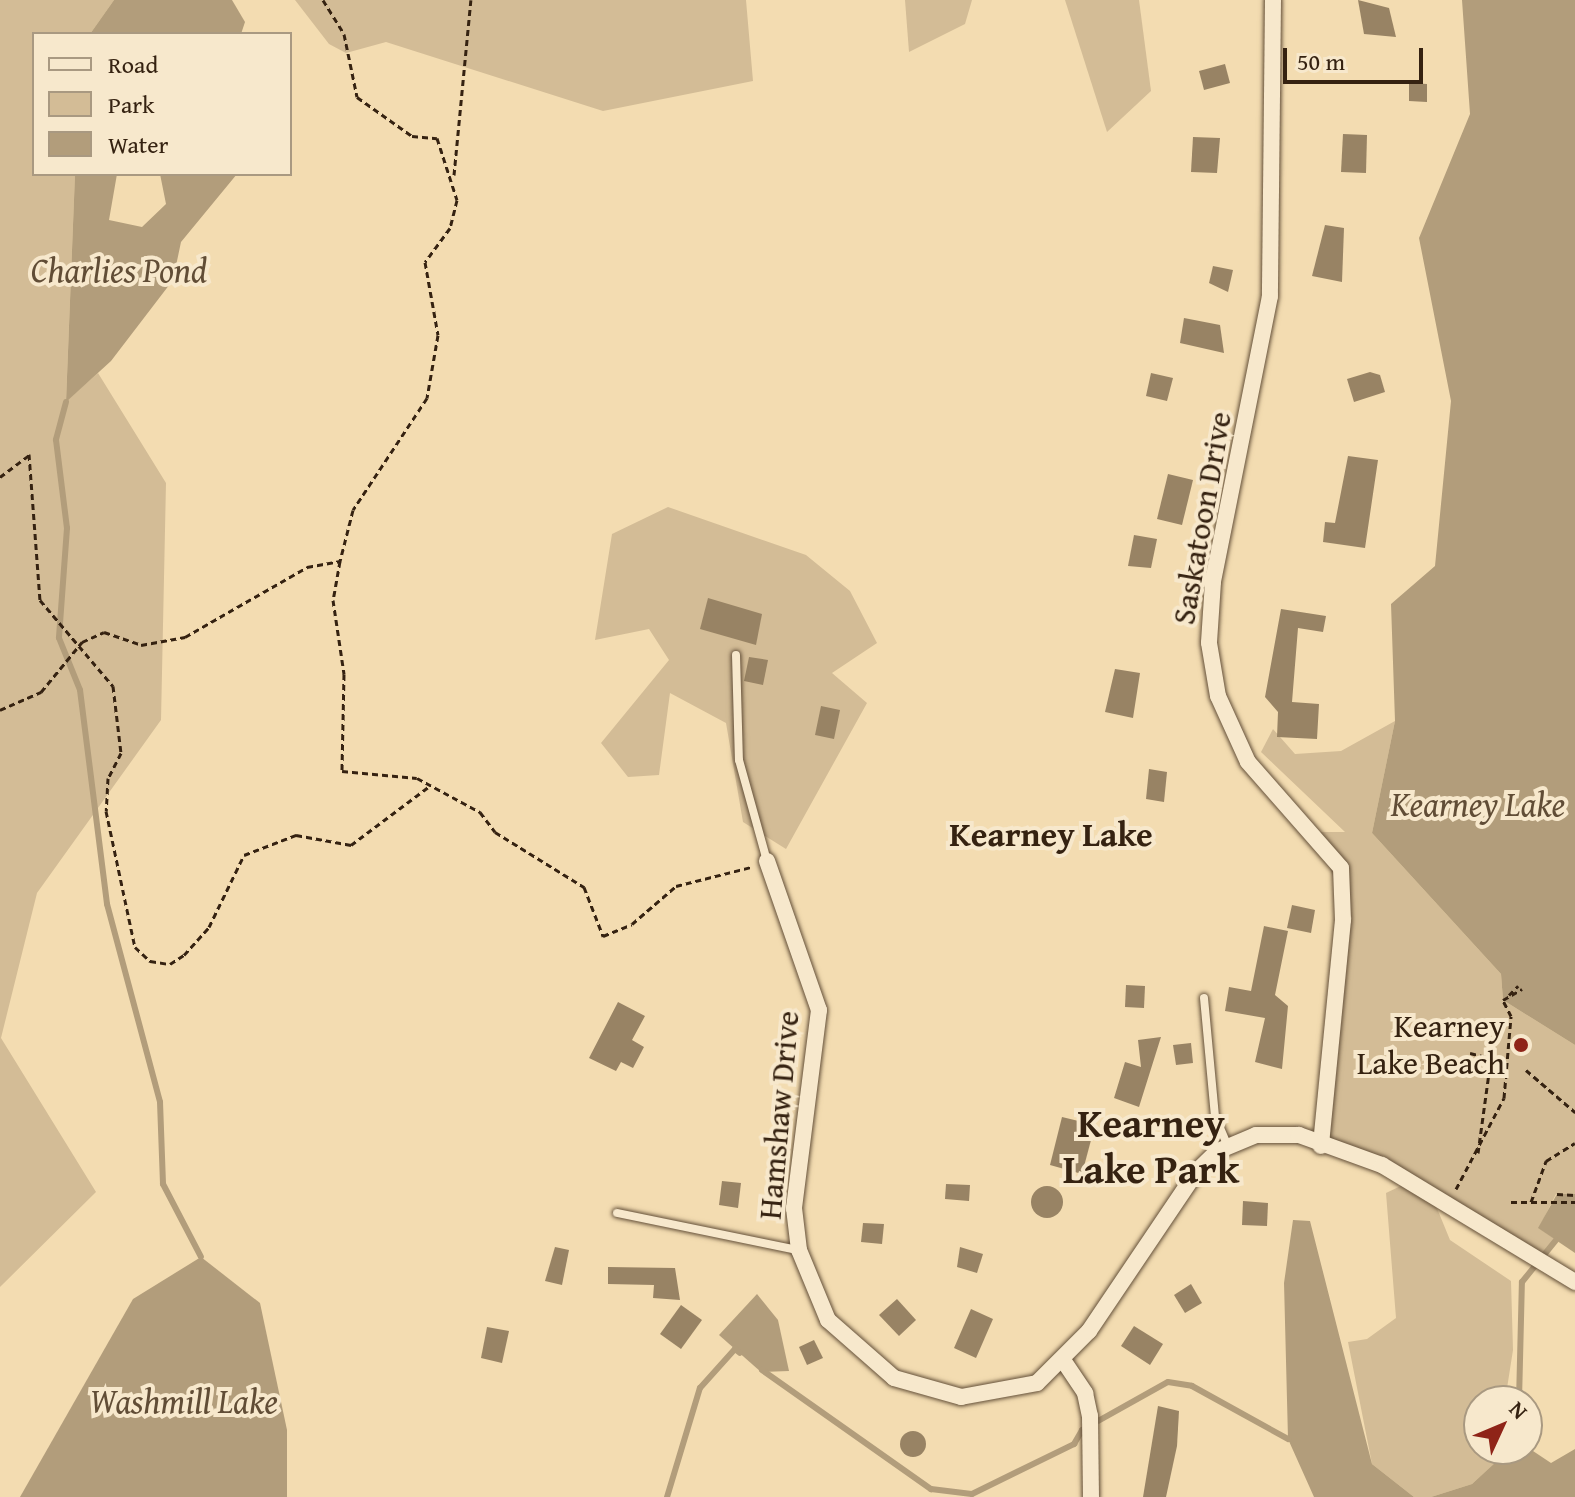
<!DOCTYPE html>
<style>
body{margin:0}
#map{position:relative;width:1575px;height:1497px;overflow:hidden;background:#f3dcb1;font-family:"Gentium Book Plus",serif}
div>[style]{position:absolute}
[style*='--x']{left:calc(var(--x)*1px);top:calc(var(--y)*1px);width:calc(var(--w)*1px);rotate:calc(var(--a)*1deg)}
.green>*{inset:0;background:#d3bc96}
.water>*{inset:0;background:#b29d7b}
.stream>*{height:6px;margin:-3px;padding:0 3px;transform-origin:3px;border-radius:3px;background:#b29d7b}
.building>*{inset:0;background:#988364}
.round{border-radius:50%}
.path>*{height:3px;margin-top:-1.5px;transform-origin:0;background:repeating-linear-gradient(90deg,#352211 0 6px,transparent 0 10px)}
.roads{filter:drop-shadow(0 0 2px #645039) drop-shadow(0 0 2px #645039)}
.service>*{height:8px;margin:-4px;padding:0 4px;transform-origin:4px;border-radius:4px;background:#f7e8cc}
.minor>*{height:16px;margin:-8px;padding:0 8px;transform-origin:8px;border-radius:8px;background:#f7e8cc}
.dots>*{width:22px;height:22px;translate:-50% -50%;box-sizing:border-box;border:4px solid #f7e8cc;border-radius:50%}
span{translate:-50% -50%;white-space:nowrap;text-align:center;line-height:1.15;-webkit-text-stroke:8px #f7e8cc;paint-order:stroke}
.street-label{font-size:32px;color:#352211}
.poi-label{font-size:32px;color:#352211}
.right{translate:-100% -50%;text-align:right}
.water-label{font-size:34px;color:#614d36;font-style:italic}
.neighbourhood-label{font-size:34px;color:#352211;font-weight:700}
.district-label{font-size:40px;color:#352211;font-weight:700}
.legend{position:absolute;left:32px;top:32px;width:260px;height:144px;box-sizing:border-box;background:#f7e8cc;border:2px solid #a99981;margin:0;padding:10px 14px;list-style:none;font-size:24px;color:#352211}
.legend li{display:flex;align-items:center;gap:16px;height:40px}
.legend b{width:40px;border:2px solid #a99981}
.north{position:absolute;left:1463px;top:1385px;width:80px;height:80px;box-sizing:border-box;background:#f7e8cc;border:2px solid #a99981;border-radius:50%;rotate:46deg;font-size:22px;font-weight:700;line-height:32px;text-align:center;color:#352211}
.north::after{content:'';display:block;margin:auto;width:28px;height:36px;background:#8f2418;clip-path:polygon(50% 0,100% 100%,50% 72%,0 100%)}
.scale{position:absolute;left:1283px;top:48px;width:140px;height:36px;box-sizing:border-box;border:4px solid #352211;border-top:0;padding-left:10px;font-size:24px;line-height:28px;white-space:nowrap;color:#352211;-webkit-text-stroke:6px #f7e8cc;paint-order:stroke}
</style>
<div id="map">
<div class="green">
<i style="clip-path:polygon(0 0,114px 0,90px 34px,34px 34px,34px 174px,75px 174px,66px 401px,98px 373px,166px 483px,161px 720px,37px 893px,1px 1038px,96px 1192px,0 1287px)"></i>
<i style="clip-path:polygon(295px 0,746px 0,753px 81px,603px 111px,386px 42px,346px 53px,329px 44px)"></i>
<i style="clip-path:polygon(905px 0,972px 0,965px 24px,909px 52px)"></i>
<i style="clip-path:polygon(1065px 0,1139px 0,1151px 91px,1107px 132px)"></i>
<i style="clip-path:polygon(668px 507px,806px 555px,850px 591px,877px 643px,832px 673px,867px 703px,786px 849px,743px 822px,726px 723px,670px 693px,659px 775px,628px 777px,601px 743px,669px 660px,649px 629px,595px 640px,612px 534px)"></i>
<i style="clip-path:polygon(1395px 721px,1372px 833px,1501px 974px,1503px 1000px,1575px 1045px,1575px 1194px,1556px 1194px,1539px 1228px,1556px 1240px,1538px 1261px,1425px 1191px,1321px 1146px,1339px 894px,1317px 832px,1345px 832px,1261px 752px,1273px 729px,1295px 754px,1341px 751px)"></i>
<i style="clip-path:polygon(1407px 1183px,1434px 1201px,1450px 1240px,1511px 1281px,1513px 1350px,1505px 1401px,1479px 1401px,1479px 1449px,1497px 1449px,1495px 1463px,1472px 1484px,1431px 1497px,1414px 1497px,1372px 1464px,1348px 1342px,1367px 1339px,1396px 1318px,1386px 1193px)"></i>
</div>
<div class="water">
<i style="clip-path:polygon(114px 0,232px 0,245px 22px,241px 34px,90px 34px)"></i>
<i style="clip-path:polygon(1462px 0,1575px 0,1575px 1045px,1503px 1000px,1501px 974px,1372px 833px,1395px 721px,1391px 604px,1435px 566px,1451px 401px,1419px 238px,1470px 114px)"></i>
<i style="clip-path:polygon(75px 174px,117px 174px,109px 220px,142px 227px,166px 204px,160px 174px,237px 174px,181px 242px,173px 280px,111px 361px,66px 402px)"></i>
<i style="clip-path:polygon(1557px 1194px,1575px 1194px,1575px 1253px,1538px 1228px)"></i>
<i style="clip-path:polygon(1293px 1220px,1310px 1221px,1372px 1464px,1414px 1497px,1314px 1497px,1288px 1439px,1284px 1283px)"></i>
<i style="clip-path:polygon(201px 1257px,260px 1303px,287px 1430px,287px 1497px,20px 1497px,133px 1299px)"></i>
<i style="clip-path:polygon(757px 1294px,778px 1320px,789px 1371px,761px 1372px,719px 1335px)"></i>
<i style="clip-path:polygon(1527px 1447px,1551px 1463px,1575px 1449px,1575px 1497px,1431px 1497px,1472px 1484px,1510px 1449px)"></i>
</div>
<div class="stream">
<i style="--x:66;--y:402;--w:39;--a:105"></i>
<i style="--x:56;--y:440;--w:89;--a:82.9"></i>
<i style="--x:67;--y:528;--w:110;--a:94.2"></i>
<i style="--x:59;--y:638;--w:56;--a:68"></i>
<i style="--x:80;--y:690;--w:216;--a:82.8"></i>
<i style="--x:107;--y:904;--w:205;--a:75"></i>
<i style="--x:160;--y:1102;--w:82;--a:87.9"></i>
<i style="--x:163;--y:1184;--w:82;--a:62.5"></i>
<i style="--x:762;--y:1370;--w:207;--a:35.2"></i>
<i style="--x:931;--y:1489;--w:41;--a:7"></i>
<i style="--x:972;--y:1494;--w:114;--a:-26.1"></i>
<i style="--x:1074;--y:1444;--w:16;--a:-60"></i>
<i style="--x:1082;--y:1430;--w:98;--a:-29.2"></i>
<i style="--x:1168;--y:1382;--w:24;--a:9"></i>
<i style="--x:1192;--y:1386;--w:110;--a:28.9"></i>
<i style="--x:1519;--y:1401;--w:119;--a:-88.6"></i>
<i style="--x:1522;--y:1282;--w:54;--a:-51"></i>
<i style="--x:667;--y:1497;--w:114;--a:-73.2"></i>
<i style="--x:700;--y:1388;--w:52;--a:-48.1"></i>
<i style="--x:735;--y:1349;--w:6;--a:39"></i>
</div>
<div class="building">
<i style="clip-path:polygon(1358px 0,1389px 8px,1396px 37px,1364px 34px)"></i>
<i style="clip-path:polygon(1225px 64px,1230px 83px,1204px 90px,1199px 71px)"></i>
<i style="clip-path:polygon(1409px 83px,1427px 84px,1427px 102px,1409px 101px)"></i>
<i style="clip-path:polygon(1343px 134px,1367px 135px,1366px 173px,1341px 172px)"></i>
<i style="clip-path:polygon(1193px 137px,1220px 138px,1217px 173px,1191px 172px)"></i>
<i style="clip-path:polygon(1325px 225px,1344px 228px,1342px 282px,1312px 276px)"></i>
<i style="clip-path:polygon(1213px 266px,1233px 270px,1228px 292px,1209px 283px)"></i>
<i style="clip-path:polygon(1184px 318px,1220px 325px,1224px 353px,1180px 343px)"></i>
<i style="clip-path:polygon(1370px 372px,1380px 375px,1385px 392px,1354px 402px,1347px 379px)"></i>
<i style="clip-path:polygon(1151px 373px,1173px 378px,1167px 401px,1146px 396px)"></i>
<i style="clip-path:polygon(1348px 456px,1378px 460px,1365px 548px,1323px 542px,1325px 522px,1335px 523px)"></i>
<i style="clip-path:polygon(1168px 474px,1193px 480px,1182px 525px,1157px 519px)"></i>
<i style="clip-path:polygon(1134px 535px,1157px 539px,1151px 568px,1128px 566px)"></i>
<i style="clip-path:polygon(708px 598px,762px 614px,756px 645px,700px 629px)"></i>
<i style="clip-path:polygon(1281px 609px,1326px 616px,1323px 632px,1298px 628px,1292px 702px,1319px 704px,1317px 739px,1277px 737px,1278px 712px,1265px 697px)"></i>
<i style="clip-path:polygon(749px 657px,768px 660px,763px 685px,744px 681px)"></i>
<i style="clip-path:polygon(1115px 669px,1140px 673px,1133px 718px,1105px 712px)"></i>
<i style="clip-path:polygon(821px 706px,840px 710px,834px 739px,815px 735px)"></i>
<i style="clip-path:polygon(1149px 769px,1167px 772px,1164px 802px,1146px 799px)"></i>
<i style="clip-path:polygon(1292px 905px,1315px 910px,1311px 933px,1287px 928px)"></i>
<i style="clip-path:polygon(1264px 926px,1288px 931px,1275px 995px,1288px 1006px,1282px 1069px,1255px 1062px,1265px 1018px,1225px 1011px,1229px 987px,1251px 991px)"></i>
<i style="clip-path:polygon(1126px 985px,1145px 986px,1144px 1008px,1125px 1007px)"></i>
<i style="clip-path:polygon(618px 1002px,645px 1016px,632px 1040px,644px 1047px,633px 1068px,621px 1062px,616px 1071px,589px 1058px)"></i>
<i style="clip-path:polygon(1161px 1037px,1139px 1107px,1114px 1098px,1125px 1062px,1141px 1067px,1138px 1040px)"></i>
<i style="clip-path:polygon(1191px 1043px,1193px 1063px,1176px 1065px,1173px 1045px)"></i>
<i style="clip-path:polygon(1062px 1117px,1095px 1125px,1082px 1174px,1050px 1165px)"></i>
<i style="clip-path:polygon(722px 1181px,741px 1183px,738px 1208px,719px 1205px)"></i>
<i style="clip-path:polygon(946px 1184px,970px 1185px,969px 1201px,945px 1199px)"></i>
<i class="round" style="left:1031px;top:1186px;width:32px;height:32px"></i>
<i style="clip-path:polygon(1243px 1201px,1268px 1203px,1267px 1226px,1242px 1225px)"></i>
<i style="clip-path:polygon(863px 1223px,884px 1224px,882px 1244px,861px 1242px)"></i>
<i style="clip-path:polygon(555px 1247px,569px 1250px,562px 1285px,545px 1281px)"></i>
<i style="clip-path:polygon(960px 1247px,983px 1254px,977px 1273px,957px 1267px)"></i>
<i style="clip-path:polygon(608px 1267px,675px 1268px,680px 1300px,653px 1298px,654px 1285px,608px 1284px)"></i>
<i style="clip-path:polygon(1191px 1284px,1202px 1303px,1185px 1313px,1174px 1295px)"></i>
<i style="clip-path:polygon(897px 1299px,916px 1320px,899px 1336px,879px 1315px)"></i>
<i style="clip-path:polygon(681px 1305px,702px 1320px,681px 1349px,660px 1334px)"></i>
<i style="clip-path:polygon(971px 1309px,993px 1319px,976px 1358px,954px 1348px)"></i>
<i style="clip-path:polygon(1134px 1326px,1163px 1344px,1150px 1365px,1121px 1346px)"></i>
<i style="clip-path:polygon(487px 1327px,509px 1331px,502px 1363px,481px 1358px)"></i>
<i style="clip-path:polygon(814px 1340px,823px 1358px,807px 1365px,799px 1347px)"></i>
<i style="clip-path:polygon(1158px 1406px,1179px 1411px,1177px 1446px,1166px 1497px,1143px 1497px)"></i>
<i class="round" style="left:900px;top:1431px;width:26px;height:26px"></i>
</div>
<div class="path">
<i style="--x:323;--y:0;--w:40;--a:58"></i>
<i style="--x:344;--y:34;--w:64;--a:78.3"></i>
<i style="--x:357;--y:97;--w:67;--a:35.3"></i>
<i style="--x:412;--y:136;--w:25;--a:5"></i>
<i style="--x:437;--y:138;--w:65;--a:72.1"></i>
<i style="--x:457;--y:200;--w:29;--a:104"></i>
<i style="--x:450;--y:228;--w:42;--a:126.3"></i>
<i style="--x:425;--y:262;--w:74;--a:79.9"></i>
<i style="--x:438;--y:335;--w:64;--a:99.9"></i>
<i style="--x:427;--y:398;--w:134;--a:123.5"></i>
<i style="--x:353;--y:510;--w:53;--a:104.3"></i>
<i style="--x:340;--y:561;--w:40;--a:100"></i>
<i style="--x:333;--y:600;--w:75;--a:81.5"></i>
<i style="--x:344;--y:674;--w:97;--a:91.2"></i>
<i style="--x:342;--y:771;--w:75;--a:5.3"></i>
<i style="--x:417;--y:778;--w:72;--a:28.4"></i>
<i style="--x:480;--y:812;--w:25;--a:53"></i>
<i style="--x:495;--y:832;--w:105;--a:31.7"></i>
<i style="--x:584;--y:887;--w:53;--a:68.8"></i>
<i style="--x:603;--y:936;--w:31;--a:-22"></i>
<i style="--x:632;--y:924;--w:58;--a:-40.8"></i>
<i style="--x:676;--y:886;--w:77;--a:-14.2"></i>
<i style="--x:454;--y:175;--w:176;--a:-84.5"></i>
<i style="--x:29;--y:454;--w:146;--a:85.7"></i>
<i style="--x:40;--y:600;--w:113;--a:49.7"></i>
<i style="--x:113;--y:686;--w:67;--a:83.2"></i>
<i style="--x:121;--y:753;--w:28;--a:117"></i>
<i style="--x:108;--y:778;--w:33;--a:93"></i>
<i style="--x:106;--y:811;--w:139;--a:78"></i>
<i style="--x:135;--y:947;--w:21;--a:43"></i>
<i style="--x:150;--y:961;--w:20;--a:9"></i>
<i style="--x:170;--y:964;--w:17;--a:-33"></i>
<i style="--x:184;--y:955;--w:38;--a:-48"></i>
<i style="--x:209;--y:927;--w:80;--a:-64.1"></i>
<i style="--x:244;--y:855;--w:56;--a:-21"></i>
<i style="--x:296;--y:835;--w:56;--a:10.3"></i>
<i style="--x:351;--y:845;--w:100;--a:-36.9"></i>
<i style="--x:0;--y:477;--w:36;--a:-37"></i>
<i style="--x:0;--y:710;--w:45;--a:-23.7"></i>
<i style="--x:41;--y:692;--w:65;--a:-50.6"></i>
<i style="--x:82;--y:642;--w:24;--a:-24"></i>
<i style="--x:104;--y:632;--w:39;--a:19"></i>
<i style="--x:141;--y:645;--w:45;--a:-10.3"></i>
<i style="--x:185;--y:637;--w:141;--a:-29.8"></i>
<i style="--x:307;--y:567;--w:34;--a:-10"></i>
<i style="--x:1509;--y:995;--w:13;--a:-45"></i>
<i style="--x:1503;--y:1000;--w:22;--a:-30"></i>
<i style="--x:1470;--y:1053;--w:38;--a:14"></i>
<i style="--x:1526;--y:1070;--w:65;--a:40.6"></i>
<i style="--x:1478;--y:1153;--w:96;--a:-82.2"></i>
<i style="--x:1456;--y:1189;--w:103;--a:-62.2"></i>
<i style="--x:1504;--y:1098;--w:82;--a:-85.1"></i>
<i style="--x:1511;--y:1016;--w:18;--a:-117"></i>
<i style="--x:1557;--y:1194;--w:18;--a:3"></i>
<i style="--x:1511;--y:1202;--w:64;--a:0"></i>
<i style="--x:1531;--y:1202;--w:44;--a:-69.9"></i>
<i style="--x:1546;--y:1161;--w:34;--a:-32"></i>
</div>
<div class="roads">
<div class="service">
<i style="--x:736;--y:655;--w:105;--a:88.4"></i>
<i style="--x:739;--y:760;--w:105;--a:74.5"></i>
<i style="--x:1204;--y:998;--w:119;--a:84.7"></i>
<i style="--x:1215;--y:1116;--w:33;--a:67"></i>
<i style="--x:617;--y:1213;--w:185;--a:11.6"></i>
</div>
<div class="minor">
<i style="--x:1273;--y:0;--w:296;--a:90.6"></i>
<i style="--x:1270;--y:296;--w:292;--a:101.3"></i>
<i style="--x:1213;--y:582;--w:61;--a:93.8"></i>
<i style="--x:1209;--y:643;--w:54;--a:80.4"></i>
<i style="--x:1218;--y:696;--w:72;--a:65.6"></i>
<i style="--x:1248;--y:762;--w:141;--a:48.7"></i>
<i style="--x:1341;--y:868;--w:52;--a:87.8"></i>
<i style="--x:1343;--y:920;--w:227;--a:95.6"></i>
<i style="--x:767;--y:861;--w:158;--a:70.8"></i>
<i style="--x:819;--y:1010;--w:200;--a:97.2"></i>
<i style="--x:794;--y:1208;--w:42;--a:83.2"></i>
<i style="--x:799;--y:1250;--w:76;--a:67.5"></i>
<i style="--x:828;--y:1320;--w:88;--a:41.3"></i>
<i style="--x:894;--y:1378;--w:70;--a:15.8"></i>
<i style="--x:961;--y:1397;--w:77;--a:-10.4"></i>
<i style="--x:1037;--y:1383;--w:74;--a:-45"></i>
<i style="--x:1089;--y:1331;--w:193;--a:-56"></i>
<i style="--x:1197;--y:1171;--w:29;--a:-44"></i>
<i style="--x:1218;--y:1151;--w:41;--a:-22.8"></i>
<i style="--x:1256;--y:1135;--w:43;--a:0"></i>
<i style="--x:1299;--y:1135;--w:88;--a:19.9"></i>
<i style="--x:1382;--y:1165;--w:226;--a:31.2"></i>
<i style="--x:1063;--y:1360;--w:40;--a:56"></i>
<i style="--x:1085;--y:1393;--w:24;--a:78"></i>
<i style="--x:1090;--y:1416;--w:81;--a:89.3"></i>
</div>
</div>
<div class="dots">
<i style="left:1521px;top:1045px;background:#8f2418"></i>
</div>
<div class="street-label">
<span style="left:1202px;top:518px;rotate:-80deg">Saskatoon Drive</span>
<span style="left:779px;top:1115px;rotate:-85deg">Hamshaw Drive</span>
</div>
<div class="poi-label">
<span class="right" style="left:1505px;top:1045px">Kearney<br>Lake Beach</span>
</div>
<div class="water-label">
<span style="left:119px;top:270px">Charlies Pond</span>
<span style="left:1478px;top:804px">Kearney Lake</span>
<span style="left:184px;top:1401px">Washmill Lake</span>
</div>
<div class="neighbourhood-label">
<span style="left:1051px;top:834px">Kearney Lake</span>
</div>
<div class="district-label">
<span style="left:1151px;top:1146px">Kearney<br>Lake Park</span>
</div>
<ul class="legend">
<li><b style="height:10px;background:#f7e8cc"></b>Road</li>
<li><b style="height:22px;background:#d3bc96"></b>Park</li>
<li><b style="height:22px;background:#b29d7b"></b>Water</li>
</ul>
<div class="north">N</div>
<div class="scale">50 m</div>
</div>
